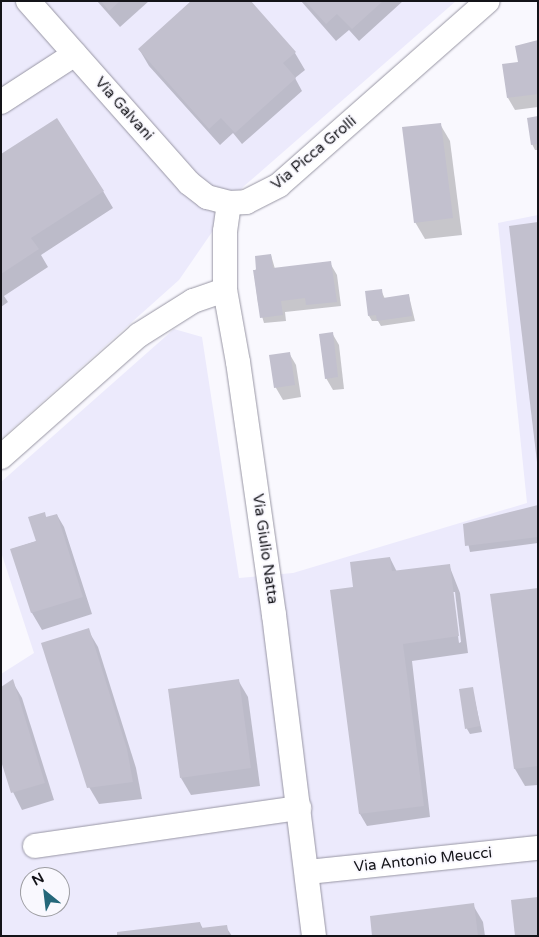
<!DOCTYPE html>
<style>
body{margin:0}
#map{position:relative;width:539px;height:937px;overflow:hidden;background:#f9f8fe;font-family:"Varela Round",sans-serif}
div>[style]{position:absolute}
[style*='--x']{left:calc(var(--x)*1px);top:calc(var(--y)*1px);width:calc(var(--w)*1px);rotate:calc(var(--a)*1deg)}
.built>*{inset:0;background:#eceafc}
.shadow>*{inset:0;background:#0003}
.building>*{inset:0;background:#c2c0ce}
.roads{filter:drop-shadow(0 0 1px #9896a4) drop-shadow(0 0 1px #9896a4)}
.street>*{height:24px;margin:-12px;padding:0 12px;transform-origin:12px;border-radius:12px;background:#fff}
span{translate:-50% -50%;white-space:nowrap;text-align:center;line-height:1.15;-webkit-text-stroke:4px #f9f8fe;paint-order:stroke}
.street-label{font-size:15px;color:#141419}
.frame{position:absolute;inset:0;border:2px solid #141419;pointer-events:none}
.north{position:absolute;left:20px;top:867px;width:50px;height:50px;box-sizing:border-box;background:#f9f8fe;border:1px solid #9d9da2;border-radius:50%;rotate:331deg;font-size:14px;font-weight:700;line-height:20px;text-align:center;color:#141419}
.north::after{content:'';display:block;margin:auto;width:18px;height:22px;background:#25677a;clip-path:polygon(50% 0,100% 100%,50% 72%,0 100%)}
</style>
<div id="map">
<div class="built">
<i style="clip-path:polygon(1px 1px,456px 1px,243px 187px,179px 280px,1px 439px)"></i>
<i style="clip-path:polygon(evenodd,538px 215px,538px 936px,1px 936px,1px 674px,34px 653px,1px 552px,1px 482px,174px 329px,202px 337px,239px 578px,293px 573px,527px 503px,498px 223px,538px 215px,30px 877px,60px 877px,60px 907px,30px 907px,30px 877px)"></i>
</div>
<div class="shadow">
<i style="clip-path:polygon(97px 1px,149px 1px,120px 27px)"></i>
<i style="clip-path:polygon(301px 1px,403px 1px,359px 41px,349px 30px,336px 41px)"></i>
<i style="clip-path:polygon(538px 42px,538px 107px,515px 110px,508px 98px,519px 64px)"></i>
<i style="clip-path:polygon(139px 49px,295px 53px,305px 70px,295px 78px,302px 91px,242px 144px,233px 133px,220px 145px,149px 66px)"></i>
<i style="clip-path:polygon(538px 117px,538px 150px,535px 150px,532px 144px)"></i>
<i style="clip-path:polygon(440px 124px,450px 141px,462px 235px,425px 239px,415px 222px)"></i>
<i style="clip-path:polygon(1px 156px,103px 191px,113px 208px,41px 255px,48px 267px,4px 296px,8px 302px,1px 307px)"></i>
<i style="clip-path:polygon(271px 255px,275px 269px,330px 263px,337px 275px,341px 306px,285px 312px,286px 321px,264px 323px,258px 303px,254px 271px)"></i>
<i style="clip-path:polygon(381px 290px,385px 299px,409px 296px,415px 321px,381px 326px,378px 321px,372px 321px,369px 316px)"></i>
<i style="clip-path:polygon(332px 333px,339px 345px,344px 389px,333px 390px,326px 378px)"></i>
<i style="clip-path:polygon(289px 353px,296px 365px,301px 397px,283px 400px,276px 388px,271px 356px)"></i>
<i style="clip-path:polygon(538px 506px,538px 543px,470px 552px,464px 525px)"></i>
<i style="clip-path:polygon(44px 514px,47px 518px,57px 515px,64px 527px,92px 614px,42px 630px,32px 613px,12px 549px,37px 541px)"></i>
<i style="clip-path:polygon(evenodd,390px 558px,397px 572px,449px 565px,460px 593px,468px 653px,412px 661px,430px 817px,367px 826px,360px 814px,355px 588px,390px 558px,452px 592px,455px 592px,461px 642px,459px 643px,452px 592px)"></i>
<i style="clip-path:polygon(538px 589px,538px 785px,525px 786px,515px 769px,492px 595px)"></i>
<i style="clip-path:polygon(88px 630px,98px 647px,136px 768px,142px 799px,99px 804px,89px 787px)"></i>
<i style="clip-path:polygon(238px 680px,248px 697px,260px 786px,191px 795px,181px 778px)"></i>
<i style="clip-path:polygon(12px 681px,22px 698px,54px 800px,22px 810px,13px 792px)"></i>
<i style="clip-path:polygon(472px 688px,482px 732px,470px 734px,467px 729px)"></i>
<i style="clip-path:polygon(473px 905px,483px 922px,485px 936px,373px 936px)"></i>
<i style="clip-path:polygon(200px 923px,203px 929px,226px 927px,232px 936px,119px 936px)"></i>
</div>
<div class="building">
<i style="clip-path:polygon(101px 1px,120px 1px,109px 11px)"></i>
<i style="clip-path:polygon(191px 1px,251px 1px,296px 52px,283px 63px,296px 78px,235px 133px,221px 118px,209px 129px,138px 49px)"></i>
<i style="clip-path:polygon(305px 1px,383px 1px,352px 29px,337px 14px,326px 24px)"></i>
<i style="clip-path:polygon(538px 40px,538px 94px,507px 98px,502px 64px,518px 62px,515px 46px)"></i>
<i style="clip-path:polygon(538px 116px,538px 144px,531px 145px,527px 118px)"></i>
<i style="clip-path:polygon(57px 118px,104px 191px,31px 238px,39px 249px,1px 274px,1px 154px)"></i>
<i style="clip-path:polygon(441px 123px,453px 218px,414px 223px,402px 127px)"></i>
<i style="clip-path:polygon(538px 222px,538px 462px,537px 462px,509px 226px)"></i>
<i style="clip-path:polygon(271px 254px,273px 268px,331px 261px,337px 302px,306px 305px,305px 298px,281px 301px,283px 315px,260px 318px,253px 270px,256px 270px,255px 256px)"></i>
<i style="clip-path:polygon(382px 289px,383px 298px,409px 294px,412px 316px,377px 321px,376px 315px,368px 316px,365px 291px)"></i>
<i style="clip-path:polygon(333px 332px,338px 377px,325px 379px,319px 334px)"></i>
<i style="clip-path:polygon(290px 352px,295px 385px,274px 388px,269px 355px)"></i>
<i style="clip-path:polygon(538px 505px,538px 537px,465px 546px,463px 524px)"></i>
<i style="clip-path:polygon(45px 512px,46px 517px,57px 514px,83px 597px,31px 613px,10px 549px,36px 541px,28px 517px)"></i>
<i style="clip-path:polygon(390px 557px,392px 571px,450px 564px,459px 636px,403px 644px,424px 806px,359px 814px,330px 590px,353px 587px,350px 562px)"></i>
<i style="clip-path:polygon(538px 588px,538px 766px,514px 769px,490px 594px)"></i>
<i style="clip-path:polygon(89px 628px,127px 749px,133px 782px,87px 788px,41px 643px)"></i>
<i style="clip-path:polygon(13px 679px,45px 783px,11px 793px,1px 761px,1px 687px)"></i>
<i style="clip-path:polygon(239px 679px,251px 768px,180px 778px,168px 689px)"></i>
<i style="clip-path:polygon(473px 687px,480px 726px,465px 729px,459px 689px)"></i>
<i style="clip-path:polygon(538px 897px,538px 936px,515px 936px,511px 900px)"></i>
<i style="clip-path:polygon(474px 903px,478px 936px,372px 936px,370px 916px)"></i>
<i style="clip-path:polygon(200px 922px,201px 928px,227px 925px,229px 936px,117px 936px,117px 932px)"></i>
</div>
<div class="roads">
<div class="street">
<i style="--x:28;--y:1;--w:243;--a:48.5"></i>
<i style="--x:189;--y:183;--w:23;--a:38"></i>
<i style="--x:207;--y:197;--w:23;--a:15"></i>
<i style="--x:229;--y:203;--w:17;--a:-3"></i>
<i style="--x:246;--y:202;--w:37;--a:-27"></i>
<i style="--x:279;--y:185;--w:278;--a:-41.4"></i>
<i style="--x:1;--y:102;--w:88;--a:-33"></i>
<i style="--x:229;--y:203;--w:28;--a:98"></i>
<i style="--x:225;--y:231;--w:59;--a:90"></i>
<i style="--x:225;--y:290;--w:73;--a:79.8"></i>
<i style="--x:238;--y:362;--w:256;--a:81.9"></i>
<i style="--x:274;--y:615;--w:323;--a:82.9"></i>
<i style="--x:1;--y:457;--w:184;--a:-41.5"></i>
<i style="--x:139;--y:335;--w:64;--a:-32.2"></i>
<i style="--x:193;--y:301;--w:34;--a:-19"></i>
<i style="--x:35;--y:846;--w:267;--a:-8.2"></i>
<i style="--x:308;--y:872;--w:231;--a:-6"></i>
</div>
</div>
<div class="street-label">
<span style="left:124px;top:109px;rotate:48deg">Via Galvani</span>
<span style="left:314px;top:153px;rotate:-40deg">Via Picca Grolli</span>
<span style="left:265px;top:549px;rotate:82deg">Via Giulio Natta</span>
<span style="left:423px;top:860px;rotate:-6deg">Via Antonio Meucci</span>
</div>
<div class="frame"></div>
<div class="north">N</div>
</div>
